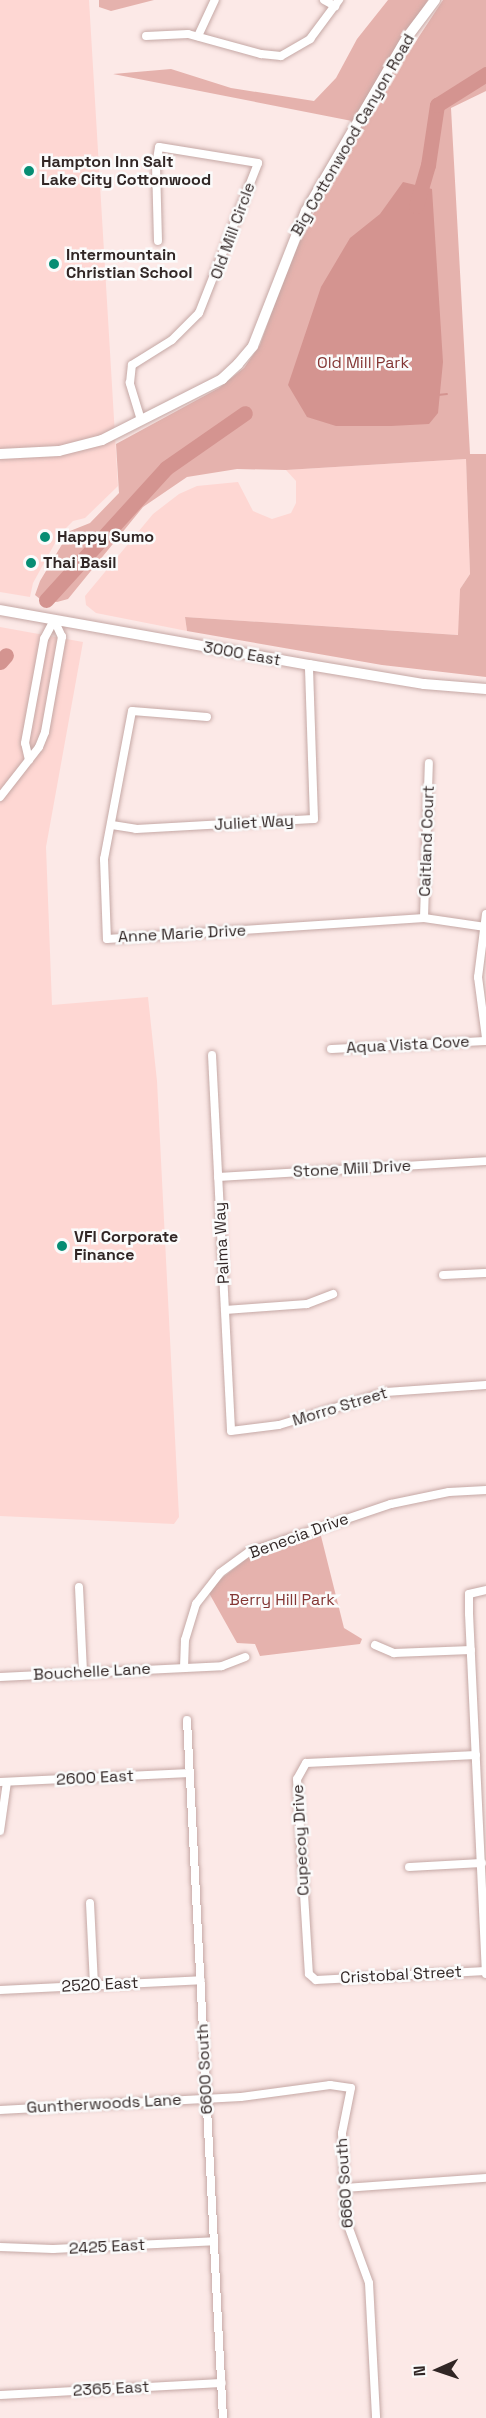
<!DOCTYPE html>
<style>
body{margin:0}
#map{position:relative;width:486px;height:2418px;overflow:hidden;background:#fce9e7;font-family:"Space Grotesk",sans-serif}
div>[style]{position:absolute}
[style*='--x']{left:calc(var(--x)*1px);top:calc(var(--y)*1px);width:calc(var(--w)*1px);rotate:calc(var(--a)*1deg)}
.built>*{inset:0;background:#fed7d3}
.green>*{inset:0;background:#e5b2ad}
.water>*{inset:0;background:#d49490}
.stream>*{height:2px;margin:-1px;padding:0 1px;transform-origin:1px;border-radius:1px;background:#d49490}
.river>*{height:15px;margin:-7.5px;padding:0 7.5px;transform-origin:7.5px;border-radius:7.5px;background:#d49490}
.roads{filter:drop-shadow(0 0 2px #c5a8a5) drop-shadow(0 0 2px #c5a8a5)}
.minor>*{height:8px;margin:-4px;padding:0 4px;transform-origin:4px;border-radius:4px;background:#fff}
.tertiary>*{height:10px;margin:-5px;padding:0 5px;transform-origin:5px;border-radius:5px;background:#fff}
.secondary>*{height:10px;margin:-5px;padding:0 5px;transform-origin:5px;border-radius:5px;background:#fff}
.dots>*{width:16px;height:16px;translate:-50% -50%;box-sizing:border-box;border:3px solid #fbfbfb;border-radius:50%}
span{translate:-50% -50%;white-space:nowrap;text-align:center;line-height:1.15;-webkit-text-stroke:5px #fbfbfb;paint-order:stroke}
.street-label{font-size:16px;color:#312625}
.poi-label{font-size:16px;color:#312625;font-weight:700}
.left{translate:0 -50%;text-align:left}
.park-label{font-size:16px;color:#843634}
.north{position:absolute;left:408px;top:2340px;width:60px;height:60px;-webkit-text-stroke:4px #fbfbfb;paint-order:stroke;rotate:267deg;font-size:16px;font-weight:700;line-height:24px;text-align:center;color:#312625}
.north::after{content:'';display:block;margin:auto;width:21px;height:27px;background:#312625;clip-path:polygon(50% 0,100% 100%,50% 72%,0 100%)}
</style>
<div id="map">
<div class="built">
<i style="clip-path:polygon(0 0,89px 0,118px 486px,85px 518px,73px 521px,60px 534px,33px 583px,30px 597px,0 592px)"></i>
<i style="clip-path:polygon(466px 459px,470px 574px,460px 589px,459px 635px,185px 617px,187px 631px,96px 613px,86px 605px,85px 596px,153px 514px,179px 494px,197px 486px,238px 482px,253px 511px,272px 519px,291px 513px,296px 503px,296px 481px,286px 470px)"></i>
<i style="clip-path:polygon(0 627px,83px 642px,46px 847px,52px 1005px,148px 997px,157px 1081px,179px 1517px,174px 1524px,0 1516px)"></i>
</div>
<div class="green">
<i style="clip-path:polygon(99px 0,154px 0,111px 11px,99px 7px)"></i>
<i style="clip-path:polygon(388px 0,428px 0,352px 121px,113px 74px,171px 69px,231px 88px,314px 101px,336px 78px,357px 39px)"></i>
<i style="clip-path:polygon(443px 0,486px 0,486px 91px,451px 108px,470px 454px,486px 454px,486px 677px,382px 665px,187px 631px,185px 617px,458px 635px,460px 589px,470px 574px,466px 459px,286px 470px,237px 469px,187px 477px,143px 507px,68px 599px,57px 602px,40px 599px,35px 595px,40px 581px,70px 531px,90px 523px,119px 493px,116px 444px,219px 388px,244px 368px,260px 345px,289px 264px,321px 198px,374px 105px)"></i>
<i style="clip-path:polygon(320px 1532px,344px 1628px,362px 1639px,360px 1644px,260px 1656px,255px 1644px,237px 1643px,209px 1593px,217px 1582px,250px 1556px)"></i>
</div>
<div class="water">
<i style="clip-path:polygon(403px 182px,432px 189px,443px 362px,438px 413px,429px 424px,391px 426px,336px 426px,307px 417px,288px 385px,321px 287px,350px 238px,380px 214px)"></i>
</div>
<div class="stream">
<i style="--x:438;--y:395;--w:9;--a:-6"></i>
</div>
<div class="river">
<i style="--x:416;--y:206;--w:43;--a:-73.7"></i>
<i style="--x:428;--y:165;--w:61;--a:-81.5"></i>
<i style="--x:437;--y:105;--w:58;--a:-32.3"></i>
<i style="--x:46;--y:600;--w:178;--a:-47.7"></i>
<i style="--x:166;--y:468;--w:96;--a:-34.8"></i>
<i style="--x:0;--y:662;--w:9;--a:-49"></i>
</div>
<div class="roads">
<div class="minor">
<i style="--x:324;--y:0;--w:13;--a:29"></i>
<i style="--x:146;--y:36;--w:42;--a:-2.7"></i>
<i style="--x:188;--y:34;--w:76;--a:15.3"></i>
<i style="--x:261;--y:54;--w:20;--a:6"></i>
<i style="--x:281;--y:56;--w:34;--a:-30"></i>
<i style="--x:310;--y:39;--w:49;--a:-53.4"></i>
<i style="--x:198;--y:36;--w:40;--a:-65"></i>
<i style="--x:141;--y:420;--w:39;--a:-107"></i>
<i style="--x:130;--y:383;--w:18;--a:-84"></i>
<i style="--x:132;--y:365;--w:47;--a:-32"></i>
<i style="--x:172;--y:340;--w:38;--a:-45"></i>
<i style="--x:199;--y:313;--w:161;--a:-68.5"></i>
<i style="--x:258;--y:163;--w:100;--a:-170.8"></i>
<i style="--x:159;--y:147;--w:18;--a:99"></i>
<i style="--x:156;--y:165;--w:76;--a:88.5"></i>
<i style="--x:207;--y:717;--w:75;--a:-175.4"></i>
<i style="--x:132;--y:711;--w:151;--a:100.7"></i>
<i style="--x:104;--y:859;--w:80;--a:87.9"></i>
<i style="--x:107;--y:939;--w:318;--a:-3.8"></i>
<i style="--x:424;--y:918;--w:62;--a:8.4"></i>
<i style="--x:29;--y:760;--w:17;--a:-103"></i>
<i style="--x:25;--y:743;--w:106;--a:-79.6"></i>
<i style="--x:44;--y:639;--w:21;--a:-62"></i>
<i style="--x:0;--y:797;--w:63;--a:-52"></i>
<i style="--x:39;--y:747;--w:16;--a:-68"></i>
<i style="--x:45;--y:732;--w:97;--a:-79.9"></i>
<i style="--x:62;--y:637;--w:19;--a:-115"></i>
<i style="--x:112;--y:825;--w:24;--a:9"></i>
<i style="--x:136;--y:829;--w:178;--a:-3.2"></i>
<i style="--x:314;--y:819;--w:154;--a:-91.9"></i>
<i style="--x:486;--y:914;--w:64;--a:97.2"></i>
<i style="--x:478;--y:977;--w:62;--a:82.5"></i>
<i style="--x:424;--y:918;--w:155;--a:-88.2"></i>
<i style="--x:331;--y:1049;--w:155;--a:-3"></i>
<i style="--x:212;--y:1055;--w:376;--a:87.1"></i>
<i style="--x:231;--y:1431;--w:48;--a:-7.1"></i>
<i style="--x:279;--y:1425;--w:112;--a:-17.1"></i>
<i style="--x:386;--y:1392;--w:100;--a:-4"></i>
<i style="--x:218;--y:1177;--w:268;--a:-3.4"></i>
<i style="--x:443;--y:1275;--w:43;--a:-2.7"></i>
<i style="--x:225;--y:1310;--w:82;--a:-4.2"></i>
<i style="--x:307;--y:1304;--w:28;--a:-21"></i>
<i style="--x:79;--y:1587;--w:86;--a:87.3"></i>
<i style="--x:375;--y:1645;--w:21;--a:23"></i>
<i style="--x:394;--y:1653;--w:77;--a:-2.2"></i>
<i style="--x:184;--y:1668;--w:28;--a:-88"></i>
<i style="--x:185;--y:1640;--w:38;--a:-73"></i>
<i style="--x:196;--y:1604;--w:39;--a:-52"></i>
<i style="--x:220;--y:1573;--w:36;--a:-36"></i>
<i style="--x:249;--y:1552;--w:150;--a:-18.7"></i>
<i style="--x:391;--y:1504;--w:59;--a:-11.7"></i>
<i style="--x:449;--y:1492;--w:37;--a:-3"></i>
<i style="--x:0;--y:1677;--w:222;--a:-2.8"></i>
<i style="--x:222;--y:1666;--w:25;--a:-21"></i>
<i style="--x:187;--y:1720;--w:699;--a:87.05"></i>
<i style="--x:476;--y:1755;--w:170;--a:177.3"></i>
<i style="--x:306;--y:1763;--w:18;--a:119"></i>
<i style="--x:297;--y:1779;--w:195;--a:86.5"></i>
<i style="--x:309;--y:1974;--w:9;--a:41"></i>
<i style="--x:316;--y:1980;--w:170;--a:-3"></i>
<i style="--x:0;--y:1782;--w:190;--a:-2.7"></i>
<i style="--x:0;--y:1831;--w:49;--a:-81.9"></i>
<i style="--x:409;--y:1867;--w:73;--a:-3.1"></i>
<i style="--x:90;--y:1903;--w:83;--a:87.2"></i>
<i style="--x:486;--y:1974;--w:360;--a:-92.7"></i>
<i style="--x:469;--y:1614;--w:20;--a:-90"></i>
<i style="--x:469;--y:1594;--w:17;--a:-13"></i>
<i style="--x:0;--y:1990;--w:201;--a:-2.8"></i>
<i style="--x:0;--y:2110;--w:241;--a:-3.1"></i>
<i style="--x:241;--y:2097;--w:90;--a:-7.7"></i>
<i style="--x:330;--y:2085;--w:21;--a:8"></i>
<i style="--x:351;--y:2088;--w:46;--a:101.3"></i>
<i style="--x:342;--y:2133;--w:87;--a:87.4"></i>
<i style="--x:346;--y:2220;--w:67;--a:69.9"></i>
<i style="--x:369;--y:2283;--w:135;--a:87"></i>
<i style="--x:345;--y:2188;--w:141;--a:-4.1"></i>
<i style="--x:0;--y:2247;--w:53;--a:2.2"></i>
<i style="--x:53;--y:2249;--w:161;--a:-2.8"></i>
<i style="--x:0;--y:2395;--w:222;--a:-3.1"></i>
</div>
<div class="tertiary">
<i style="--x:0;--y:454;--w:59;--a:-2.9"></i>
<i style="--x:59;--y:451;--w:44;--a:-14.3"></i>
<i style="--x:102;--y:440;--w:135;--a:-26.9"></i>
<i style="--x:222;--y:379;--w:22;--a:-43"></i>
<i style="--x:238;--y:364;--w:23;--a:-50"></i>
<i style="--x:253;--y:346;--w:145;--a:-68.6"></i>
<i style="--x:306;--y:211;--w:203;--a:-59.8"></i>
<i style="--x:408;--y:36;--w:45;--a:-53.1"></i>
</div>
<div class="secondary">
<i style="--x:0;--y:610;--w:314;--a:10.1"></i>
<i style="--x:309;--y:665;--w:117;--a:9.4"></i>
<i style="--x:424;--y:684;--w:62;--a:4.6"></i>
</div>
</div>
<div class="dots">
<i style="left:29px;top:171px;background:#078d73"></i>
<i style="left:54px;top:264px;background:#078d73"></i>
<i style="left:45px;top:537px;background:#078d73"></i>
<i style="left:31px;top:563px;background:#078d73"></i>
<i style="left:62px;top:1246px;background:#078d73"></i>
</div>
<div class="street-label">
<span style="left:353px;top:135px;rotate:-60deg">Big Cottonwood Canyon Road</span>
<span style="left:233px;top:231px;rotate:-70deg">Old Mill Circle</span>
<span style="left:242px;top:654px;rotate:10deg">3000 East</span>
<span style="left:254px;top:823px;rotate:-3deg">Juliet Way</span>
<span style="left:427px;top:841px;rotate:-88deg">Caitland Court</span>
<span style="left:182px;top:934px;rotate:-3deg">Anne Marie Drive</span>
<span style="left:408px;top:1045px;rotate:-3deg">Aqua Vista Cove</span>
<span style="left:352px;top:1169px;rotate:-3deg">Stone Mill Drive</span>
<span style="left:222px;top:1243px;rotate:-93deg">Palma Way</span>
<span style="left:340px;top:1407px;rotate:-17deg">Morro Street</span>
<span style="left:299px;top:1536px;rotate:-20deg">Benecia Drive</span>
<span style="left:92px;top:1672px;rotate:-3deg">Bouchelle Lane</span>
<span style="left:95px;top:1778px;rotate:-3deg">2600 East</span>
<span style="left:301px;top:1840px;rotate:-93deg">Cupecoy Drive</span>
<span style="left:401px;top:1975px;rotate:-3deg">Cristobal Street</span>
<span style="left:100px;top:1985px;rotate:-3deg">2520 East</span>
<span style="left:205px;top:2069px;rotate:-93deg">6600 South</span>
<span style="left:104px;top:2104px;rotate:-3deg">Guntherwoods Lane</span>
<span style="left:345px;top:2183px;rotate:-94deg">6660 South</span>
<span style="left:107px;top:2247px;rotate:-3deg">2425 East</span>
<span style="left:111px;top:2389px;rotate:-3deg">2365 East</span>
</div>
<div class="poi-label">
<span class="left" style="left:41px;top:171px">Hampton Inn Salt<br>Lake City Cottonwood</span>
<span class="left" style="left:66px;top:264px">Intermountain<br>Christian School</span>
<span class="left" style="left:57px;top:537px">Happy Sumo</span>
<span class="left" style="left:43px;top:563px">Thai Basil</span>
<span class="left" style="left:74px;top:1246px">VFI Corporate<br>Finance</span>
</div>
<div class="park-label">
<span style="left:363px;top:363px">Old Mill Park</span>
<span style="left:282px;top:1600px">Berry Hill Park</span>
</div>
<div class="north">N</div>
</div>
